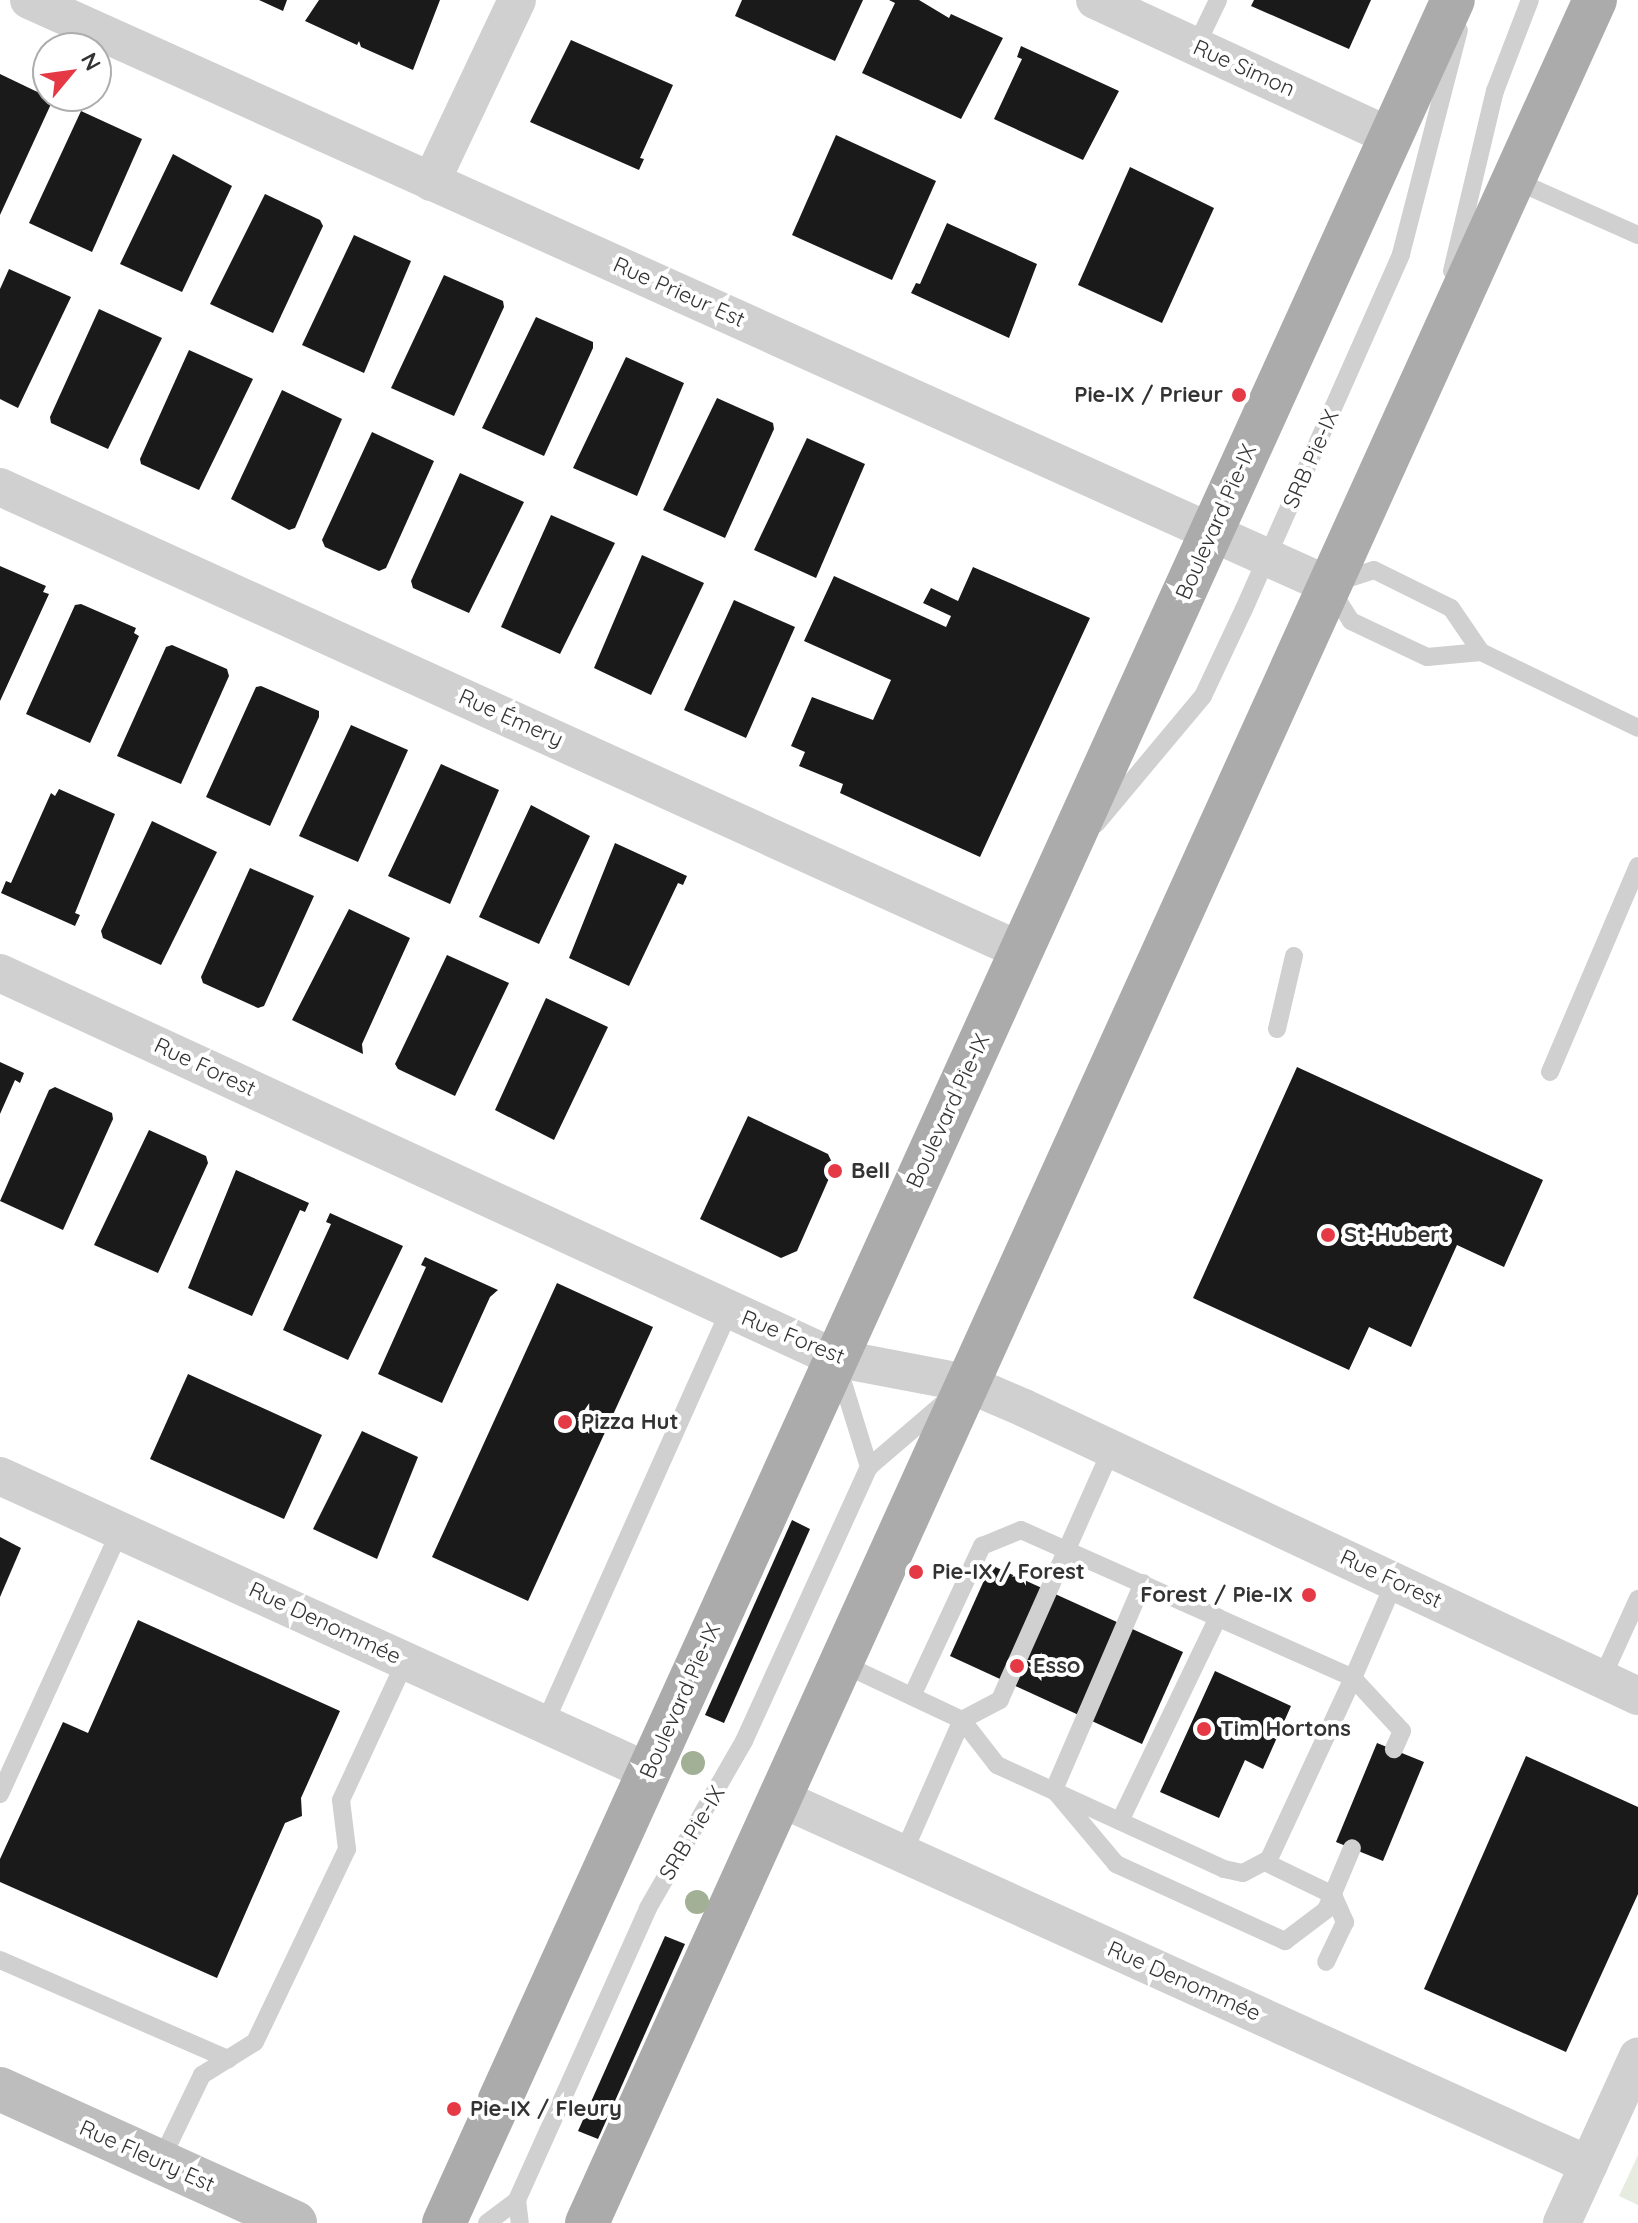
<!DOCTYPE html>
<meta charset="utf-8">
<style>
body{margin:0}
#map{position:relative;width:1638px;height:2223px;overflow:hidden;background:#fff;font-family:Quicksand,sans-serif}
div>[style]{position:absolute}
[style*='--x']{left:calc(var(--x)*1px);top:calc(var(--y)*1px);width:calc(var(--w)*1px);rotate:calc(var(--a)*1deg)}
.green>*{inset:0;background:#e6ecdf}
.building>*{inset:0;background:#1a1a1a}
.lane>*{height:18px;margin:-9px;padding:0 9px;transform-origin:9px;border-radius:9px;background:#d0d0d0}
.street>*{height:38px;margin:-19px;padding:0 19px;transform-origin:19px;border-radius:19px;background:#d0d0d0}
.secondary>*{height:44px;margin:-22px;padding:0 22px;transform-origin:22px;border-radius:22px;background:#bdbdbd}
.primary>*{height:44px;margin:-22px;padding:0 22px;transform-origin:22px;border-radius:22px;background:#ababab}
.trees>*{width:24px;height:24px;margin:-12px;border-radius:50%;background:#a2b095}
.dots>*{width:22px;height:22px;translate:-50% -50%;box-sizing:border-box;border:4px solid #fff;border-radius:50%}
span{translate:-50% -50%;white-space:nowrap;text-align:center;line-height:1.15;-webkit-text-stroke:8px #fff;paint-order:stroke}
.street-label{font-size:22px;color:#333}
.poi-label{font-size:22px;color:#333;font-weight:700}
.right{translate:-100% -50%;text-align:right}
.left{translate:0 -50%;text-align:left}
.north{position:absolute;left:32px;top:32px;width:80px;height:80px;box-sizing:border-box;background:#fff;border:2px solid #adadad;border-radius:50%;rotate:61deg;font-size:22px;font-weight:700;line-height:32px;text-align:center;color:#333}
.north::after{content:'';display:block;margin:auto;width:28px;height:36px;background:#e63946;clip-path:polygon(50% 0,100% 100%,50% 72%,0 100%)}
</style>
<div id="map">
<div class="green">
<i style="clip-path:polygon(1638px 2155px,1638px 2205px,1619px 2196px)"></i>
</div>
<div class="building">
<i style="clip-path:polygon(259px 0,287px 0,283px 11px)"></i>
<i style="clip-path:polygon(319px 0,440px 0,413px 70px,361px 47px,359px 41px,357px 45px,305px 21px)"></i>
<i style="clip-path:polygon(742px 0,863px 0,835px 61px,735px 16px)"></i>
<i style="clip-path:polygon(889px 0,919px 0,949px 18px,951px 14px,1003px 38px,961px 119px,862px 73px,895px 3px)"></i>
<i style="clip-path:polygon(1254px 0,1371px 0,1349px 49px,1251px 6px)"></i>
<i style="clip-path:polygon(571px 40px,673px 85px,640px 158px,644px 159px,639px 170px,530px 122px)"></i>
<i style="clip-path:polygon(1021px 46px,1119px 91px,1083px 160px,994px 119px,1022px 59px,1017px 57px)"></i>
<i style="clip-path:polygon(0 74px,50px 98px,51px 104px,0 215px)"></i>
<i style="clip-path:polygon(81px 111px,142px 139px,92px 252px,29px 223px)"></i>
<i style="clip-path:polygon(836px 135px,936px 181px,892px 280px,792px 235px)"></i>
<i style="clip-path:polygon(173px 154px,232px 186px,182px 292px,120px 264px)"></i>
<i style="clip-path:polygon(1130px 167px,1214px 208px,1162px 323px,1078px 285px)"></i>
<i style="clip-path:polygon(265px 194px,320px 220px,323px 226px,273px 333px,210px 304px)"></i>
<i style="clip-path:polygon(947px 223px,1037px 264px,1009px 338px,911px 293px,916px 283px,920px 284px)"></i>
<i style="clip-path:polygon(354px 235px,411px 261px,364px 373px,302px 345px)"></i>
<i style="clip-path:polygon(9px 269px,71px 297px,18px 408px,0 399px,0 289px)"></i>
<i style="clip-path:polygon(444px 275px,503px 301px,504px 307px,454px 416px,391px 388px)"></i>
<i style="clip-path:polygon(99px 309px,162px 338px,108px 449px,51px 423px,50px 417px)"></i>
<i style="clip-path:polygon(536px 317px,593px 342px,593px 348px,544px 456px,482px 428px)"></i>
<i style="clip-path:polygon(189px 350px,253px 379px,199px 490px,141px 464px,140px 459px)"></i>
<i style="clip-path:polygon(626px 357px,684px 383px,637px 496px,573px 468px)"></i>
<i style="clip-path:polygon(282px 390px,342px 419px,295px 528px,289px 530px,231px 499px)"></i>
<i style="clip-path:polygon(717px 398px,773px 423px,774px 429px,725px 538px,663px 510px)"></i>
<i style="clip-path:polygon(372px 432px,434px 461px,386px 568px,379px 571px,325px 547px,322px 540px)"></i>
<i style="clip-path:polygon(807px 438px,865px 464px,816px 578px,754px 550px)"></i>
<i style="clip-path:polygon(460px 473px,524px 502px,469px 613px,413px 588px,411px 581px)"></i>
<i style="clip-path:polygon(551px 515px,615px 543px,560px 654px,501px 627px)"></i>
<i style="clip-path:polygon(642px 555px,704px 583px,651px 695px,594px 668px)"></i>
<i style="clip-path:polygon(0 566px,46px 586px,43px 592px,49px 594px,0 701px)"></i>
<i style="clip-path:polygon(973px 567px,1090px 618px,980px 857px,840px 793px,843px 784px,799px 766px,805px 752px,791px 746px,812px 697px,873px 720px,891px 680px,804px 641px,834px 576px,946px 627px,951px 616px,923px 603px,931px 588px,958px 601px)"></i>
<i style="clip-path:polygon(734px 600px,795px 627px,746px 738px,684px 710px)"></i>
<i style="clip-path:polygon(81px 604px,136px 628px,134px 633px,139px 636px,90px 743px,26px 714px,75px 605px)"></i>
<i style="clip-path:polygon(172px 645px,227px 669px,229px 676px,181px 784px,117px 756px,166px 647px)"></i>
<i style="clip-path:polygon(261px 686px,319px 711px,319px 717px,270px 826px,206px 797px,256px 687px)"></i>
<i style="clip-path:polygon(351px 725px,408px 750px,358px 862px,299px 836px)"></i>
<i style="clip-path:polygon(441px 764px,499px 790px,450px 904px,388px 876px)"></i>
<i style="clip-path:polygon(59px 789px,115px 814px,75px 913px,80px 915px,75px 926px,1px 893px,6px 881px,11px 883px,51px 793px,55px 796px)"></i>
<i style="clip-path:polygon(531px 805px,590px 836px,539px 944px,479px 917px)"></i>
<i style="clip-path:polygon(152px 821px,217px 852px,161px 965px,103px 938px,101px 931px)"></i>
<i style="clip-path:polygon(615px 843px,687px 876px,683px 885px,678px 883px,629px 986px,569px 958px)"></i>
<i style="clip-path:polygon(250px 868px,314px 896px,264px 1006px,258px 1008px,203px 983px,201px 977px)"></i>
<i style="clip-path:polygon(349px 909px,410px 938px,362px 1044px,363px 1054px,292px 1020px)"></i>
<i style="clip-path:polygon(447px 955px,509px 983px,455px 1096px,398px 1069px,395px 1064px)"></i>
<i style="clip-path:polygon(546px 998px,608px 1027px,554px 1140px,495px 1110px)"></i>
<i style="clip-path:polygon(0 1062px,24px 1073px,20px 1083px,15px 1080px,0 1114px)"></i>
<i style="clip-path:polygon(1297px 1067px,1543px 1180px,1504px 1267px,1457px 1245px,1411px 1347px,1369px 1327px,1349px 1370px,1193px 1298px)"></i>
<i style="clip-path:polygon(55px 1087px,112px 1113px,113px 1119px,63px 1230px,0 1201px,49px 1090px)"></i>
<i style="clip-path:polygon(748px 1116px,828px 1154px,834px 1167px,797px 1251px,781px 1258px,700px 1219px)"></i>
<i style="clip-path:polygon(149px 1130px,206px 1156px,208px 1163px,158px 1273px,94px 1245px)"></i>
<i style="clip-path:polygon(236px 1170px,309px 1203px,305px 1212px,300px 1210px,252px 1316px,188px 1288px)"></i>
<i style="clip-path:polygon(330px 1213px,403px 1246px,348px 1360px,283px 1330px,331px 1224px,326px 1222px)"></i>
<i style="clip-path:polygon(425px 1257px,498px 1290px,490px 1297px,442px 1403px,378px 1374px,426px 1267px,421px 1265px)"></i>
<i style="clip-path:polygon(557px 1283px,653px 1327px,528px 1601px,432px 1557px)"></i>
<i style="clip-path:polygon(188px 1374px,322px 1435px,284px 1519px,150px 1459px)"></i>
<i style="clip-path:polygon(362px 1431px,418px 1457px,377px 1559px,313px 1529px)"></i>
<i style="clip-path:polygon(792px 1520px,810px 1529px,724px 1723px,705px 1715px)"></i>
<i style="clip-path:polygon(0 1537px,21px 1548px,0 1597px)"></i>
<i style="clip-path:polygon(991px 1565px,1183px 1652px,1142px 1744px,950px 1656px)"></i>
<i style="clip-path:polygon(138px 1620px,340px 1711px,301px 1798px,302px 1816px,285px 1823px,217px 1978px,0 1882px,0 1859px,63px 1722px,88px 1733px)"></i>
<i style="clip-path:polygon(1215px 1671px,1291px 1706px,1263px 1769px,1245px 1760px,1219px 1818px,1160px 1792px)"></i>
<i style="clip-path:polygon(1377px 1743px,1424px 1762px,1383px 1861px,1336px 1842px)"></i>
<i style="clip-path:polygon(1526px 1756px,1638px 1807px,1638px 1894px,1566px 2052px,1424px 1989px)"></i>
<i style="clip-path:polygon(665px 1936px,685px 1944px,598px 2139px,578px 2131px)"></i>
</div>
<div class="lane">
<i style="--x:1196;--y:46;--w:51;--a:-64.4"></i>
<i style="--x:1512;--y:179;--w:138;--a:24"></i>
<i style="--x:1452;--y:271;--w:185;--a:-76.6"></i>
<i style="--x:1495;--y:91;--w:97;--a:-69"></i>
<i style="--x:1481;--y:652;--w:54;--a:174.7"></i>
<i style="--x:1427;--y:657;--w:84;--a:-154.7"></i>
<i style="--x:1351;--y:621;--w:43;--a:-122.6"></i>
<i style="--x:1328;--y:585;--w:48;--a:-18.1"></i>
<i style="--x:1374;--y:570;--w:86;--a:26.3"></i>
<i style="--x:1451;--y:608;--w:53;--a:55.7"></i>
<i style="--x:1481;--y:652;--w:174;--a:25.8"></i>
<i style="--x:1096;--y:824;--w:167;--a:-50.1"></i>
<i style="--x:1203;--y:696;--w:96;--a:-64.8"></i>
<i style="--x:1244;--y:609;--w:388;--a:-66.1"></i>
<i style="--x:1401;--y:254;--w:231;--a:-75.5"></i>
<i style="--x:1277;--y:1029;--w:75;--a:-76.9"></i>
<i style="--x:1550;--y:1072;--w:224;--a:-66.9"></i>
<i style="--x:839;--y:1370;--w:102;--a:72.8"></i>
<i style="--x:1112;--y:1448;--w:276;--a:114"></i>
<i style="--x:1000;--y:1700;--w:43;--a:152.2"></i>
<i style="--x:962;--y:1720;--w:57;--a:52.1"></i>
<i style="--x:997;--y:1765;--w:250;--a:24.6"></i>
<i style="--x:1224;--y:1869;--w:19;--a:12"></i>
<i style="--x:1243;--y:1873;--w:30;--a:-28"></i>
<i style="--x:1269;--y:1859;--w:200;--a:-65.1"></i>
<i style="--x:1353;--y:1678;--w:72;--a:47.2"></i>
<i style="--x:1402;--y:1731;--w:20;--a:114"></i>
<i style="--x:1143;--y:1583;--w:225;--a:113.3"></i>
<i style="--x:1054;--y:1790;--w:97;--a:50"></i>
<i style="--x:1116;--y:1864;--w:186;--a:24.5"></i>
<i style="--x:1285;--y:1941;--w:51;--a:-37.1"></i>
<i style="--x:1326;--y:1910;--w:67;--a:-67.2"></i>
<i style="--x:841;--y:1663;--w:134;--a:25.2"></i>
<i style="--x:962;--y:1720;--w:146;--a:113.8"></i>
<i style="--x:1602;--y:1678;--w:87;--a:-65.5"></i>
<i style="--x:912;--y:1696;--w:166;--a:-65"></i>
<i style="--x:982;--y:1546;--w:42;--a:-22.3"></i>
<i style="--x:1021;--y:1530;--w:363;--a:24"></i>
<i style="--x:1353;--y:1678;--w:106;--a:-66.6"></i>
<i style="--x:544;--y:1725;--w:455;--a:-65.9"></i>
<i style="--x:0;--y:1794;--w:291;--a:-65.5"></i>
<i style="--x:1120;--y:1821;--w:226;--a:-64.3"></i>
<i style="--x:1265;--y:1862;--w:76;--a:25.9"></i>
<i style="--x:1333;--y:1895;--w:30;--a:66"></i>
<i style="--x:1345;--y:1922;--w:44;--a:115.4"></i>
<i style="--x:0;--y:1960;--w:249;--a:23.5"></i>
<i style="--x:160;--y:2162;--w:97;--a:-64.2"></i>
<i style="--x:202;--y:2075;--w:62;--a:-31.9"></i>
<i style="--x:255;--y:2042;--w:214;--a:-64.5"></i>
<i style="--x:347;--y:1849;--w:49;--a:-97"></i>
<i style="--x:341;--y:1800;--w:154;--a:-65.1"></i>
<i style="--x:517;--y:2200;--w:23;--a:83"></i>
<i style="--x:487;--y:2223;--w:38;--a:-37"></i>
<i style="--x:517;--y:2200;--w:320;--a:-65.8"></i>
<i style="--x:648;--y:1908;--w:193;--a:-60.1"></i>
<i style="--x:744;--y:1741;--w:301;--a:-65.5"></i>
<i style="--x:869;--y:1467;--w:101;--a:-40.6"></i>
</div>
<div class="street">
<i style="--x:29;--y:0;--w:1425;--a:24.24"></i>
<i style="--x:1095;--y:0;--w:326;--a:24.8"></i>
<i style="--x:431;--y:182;--w:201;--a:-64.7"></i>
<i style="--x:0;--y:487;--w:1121;--a:24.44"></i>
<i style="--x:0;--y:973;--w:919;--a:24.75"></i>
<i style="--x:835;--y:1358;--w:133;--a:10.8"></i>
<i style="--x:966;--y:1383;--w:63;--a:23.3"></i>
<i style="--x:1024;--y:1408;--w:678;--a:25.13"></i>
<i style="--x:0;--y:1476;--w:713;--a:24.52"></i>
<i style="--x:780;--y:1798;--w:888;--a:24.4"></i>
<i style="--x:1562;--y:2223;--w:183;--a:-65.5"></i>
</div>
<div class="secondary">
<i style="--x:0;--y:2089;--w:324;--a:24.4"></i>
</div>
<div class="primary">
<i style="--x:444;--y:2223;--w:2441;--a:-65.59"></i>
<i style="--x:587;--y:2223;--w:2441;--a:-65.61"></i>
</div>
<div class="trees">
<i style="left:693px;top:1763px"></i>
<i style="left:697px;top:1902px"></i>
</div>
<div class="dots">
<i style="left:1239px;top:395px;background:#e63946"></i>
<i style="left:835px;top:1171px;background:#e63946"></i>
<i style="left:1328px;top:1235px;background:#e63946"></i>
<i style="left:565px;top:1422px;background:#e63946"></i>
<i style="left:916px;top:1572px;background:#e63946"></i>
<i style="left:1309px;top:1595px;background:#e63946"></i>
<i style="left:1017px;top:1666px;background:#e63946"></i>
<i style="left:1204px;top:1729px;background:#e63946"></i>
<i style="left:454px;top:2109px;background:#e63946"></i>
</div>
<div class="street-label">
<span style="left:1244px;top:68px;rotate:24deg">Rue Simon</span>
<span style="left:679px;top:292px;rotate:24deg">Rue Prieur Est</span>
<span style="left:1311px;top:459px;rotate:-66deg">SRB Pie-IX</span>
<span style="left:1216px;top:522px;rotate:-66deg">Boulevard Pie-IX</span>
<span style="left:511px;top:718px;rotate:24deg">Rue Émery</span>
<span style="left:205px;top:1067px;rotate:25deg">Rue Forest</span>
<span style="left:948px;top:1111px;rotate:-65deg">Boulevard Pie-IX</span>
<span style="left:793px;top:1337px;rotate:22deg">Rue Forest</span>
<span style="left:1391px;top:1579px;rotate:25deg">Rue Forest</span>
<span style="left:325px;top:1623px;rotate:25deg">Rue Denommée</span>
<span style="left:680px;top:1701px;rotate:-66deg">Boulevard Pie-IX</span>
<span style="left:692px;top:1833px;rotate:-59deg">SRB Pie-IX</span>
<span style="left:1184px;top:1981px;rotate:24deg">Rue Denommée</span>
<span style="left:147px;top:2156px;rotate:24deg">Rue Fleury Est</span>
</div>
<div class="poi-label">
<span class="right" style="left:1223px;top:395px">Pie-IX / Prieur</span>
<span class="left" style="left:851px;top:1171px">Bell</span>
<span class="left" style="left:1344px;top:1235px">St-Hubert</span>
<span class="left" style="left:581px;top:1422px">Pizza Hut</span>
<span class="left" style="left:932px;top:1572px">Pie-IX / Forest</span>
<span class="right" style="left:1293px;top:1595px">Forest / Pie-IX</span>
<span class="left" style="left:1033px;top:1666px">Esso</span>
<span class="left" style="left:1220px;top:1729px">Tim Hortons</span>
<span class="left" style="left:470px;top:2109px">Pie-IX / Fleury</span>
</div>
<div class="north">N</div>
</div>
